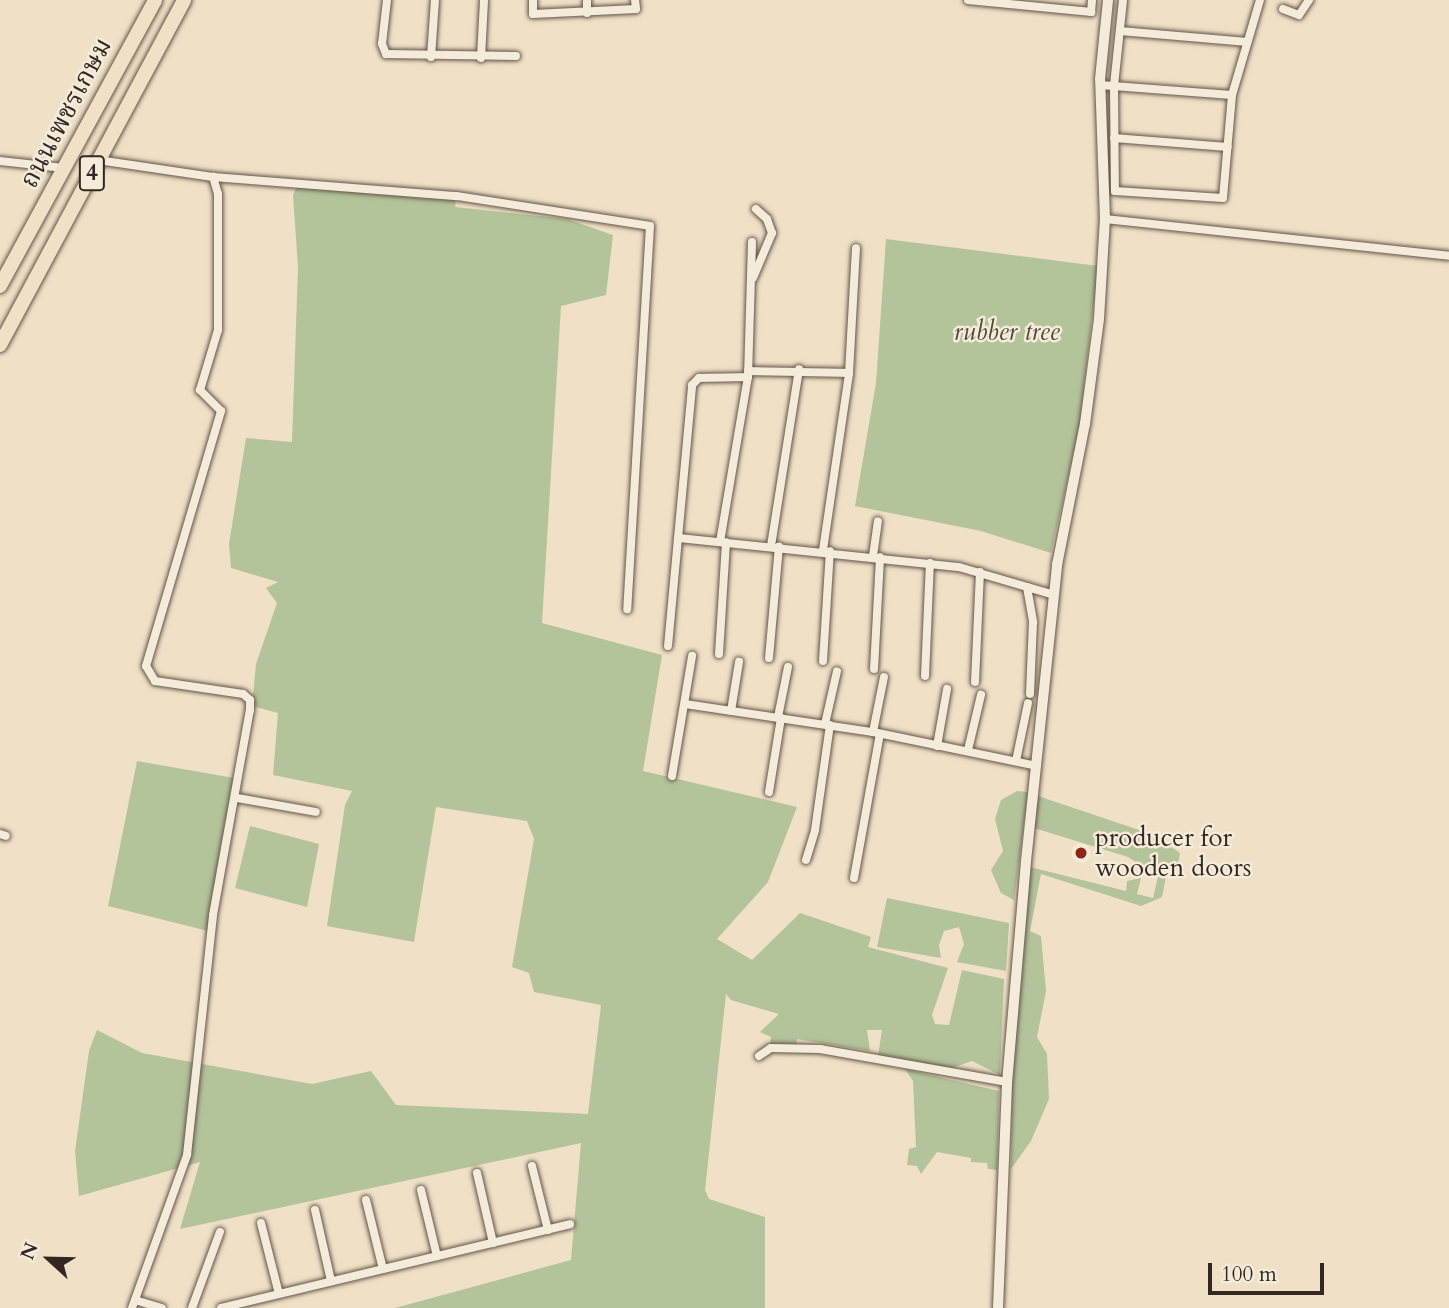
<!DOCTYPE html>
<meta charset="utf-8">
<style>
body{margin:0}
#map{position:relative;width:1449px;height:1308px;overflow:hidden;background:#f0e0c6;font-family:Cardo,"Noto Serif Thai",serif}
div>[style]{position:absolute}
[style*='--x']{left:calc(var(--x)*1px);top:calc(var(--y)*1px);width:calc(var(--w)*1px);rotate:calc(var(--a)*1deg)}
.green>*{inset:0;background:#b3c39a}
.roads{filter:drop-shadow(0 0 2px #63544a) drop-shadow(0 0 2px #63544a)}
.minor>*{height:8px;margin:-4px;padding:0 4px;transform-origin:4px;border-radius:4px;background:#f5ebda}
.tertiary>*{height:10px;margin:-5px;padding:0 5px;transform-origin:5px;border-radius:5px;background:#f5ebda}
.trunk>*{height:14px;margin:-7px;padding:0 7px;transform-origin:7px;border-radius:7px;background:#f0e0c6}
.dots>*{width:19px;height:19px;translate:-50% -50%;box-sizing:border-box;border:4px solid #f5ebda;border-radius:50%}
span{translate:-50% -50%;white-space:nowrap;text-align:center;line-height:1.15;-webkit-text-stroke:5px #f5ebda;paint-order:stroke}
.shield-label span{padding:2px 5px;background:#f5ebda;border:2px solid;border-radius:5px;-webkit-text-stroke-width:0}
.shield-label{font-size:24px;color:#342620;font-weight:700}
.street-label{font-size:26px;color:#342620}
.park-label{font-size:26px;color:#544d3e;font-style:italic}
.poi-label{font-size:26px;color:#342620}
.left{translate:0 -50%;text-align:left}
.north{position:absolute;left:14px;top:1224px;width:70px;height:70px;-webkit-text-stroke:5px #f5ebda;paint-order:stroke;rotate:292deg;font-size:19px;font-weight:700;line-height:28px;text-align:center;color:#342620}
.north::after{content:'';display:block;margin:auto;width:24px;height:32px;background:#342620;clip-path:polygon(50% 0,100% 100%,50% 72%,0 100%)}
.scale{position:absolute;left:1208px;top:1263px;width:116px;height:32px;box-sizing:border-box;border:4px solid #342620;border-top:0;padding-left:9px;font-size:21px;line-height:24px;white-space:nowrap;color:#342620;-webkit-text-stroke:5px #f5ebda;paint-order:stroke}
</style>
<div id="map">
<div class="green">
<i style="clip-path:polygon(300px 180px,456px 199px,455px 207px,567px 219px,613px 235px,606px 295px,561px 306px,542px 623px,662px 655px,643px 771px,797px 807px,768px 882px,717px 939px,752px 960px,800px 913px,871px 937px,868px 947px,948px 968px,932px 1015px,935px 1024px,949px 1025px,962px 970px,1004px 979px,1000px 1075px,972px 1061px,947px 1070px,878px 1056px,882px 1030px,867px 1030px,870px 1051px,797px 1039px,795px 1052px,769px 1051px,771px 1037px,760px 1032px,779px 1014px,731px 1000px,726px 994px,705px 1190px,709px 1199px,765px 1217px,765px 1308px,395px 1308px,571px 1260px,581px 1143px,180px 1229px,200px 1162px,79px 1196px,75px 1151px,89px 1051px,97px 1030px,142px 1053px,312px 1084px,371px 1071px,396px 1105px,588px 1114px,601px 1005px,534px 992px,529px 973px,512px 967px,534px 839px,527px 821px,436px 807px,414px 942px,327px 926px,345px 805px,352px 791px,273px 775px,278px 713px,252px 706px,256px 664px,277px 603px,266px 588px,278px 582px,231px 568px,229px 544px,246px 438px,292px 442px,298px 267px,293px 195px)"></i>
<i style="clip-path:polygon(886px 239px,1098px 266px,1079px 428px,1051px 553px,981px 531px,855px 506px,876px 383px)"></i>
<i style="clip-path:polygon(137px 761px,240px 779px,212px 932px,108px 906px)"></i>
<i style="clip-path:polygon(1017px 791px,1028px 792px,1014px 900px,1001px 893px,991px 870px,1003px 851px,995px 819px,1001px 800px)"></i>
<i style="clip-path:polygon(1038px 796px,1154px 835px,1180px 853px,1177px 869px,1168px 867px,1162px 897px,1141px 906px,1041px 874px,1030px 931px,1041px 936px,1046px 991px,1037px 1037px,1047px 1054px,1049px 1099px,1031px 1141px,1011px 1169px,1012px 1075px,1030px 867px,1126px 891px,1127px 881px,1141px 878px,1137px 894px,1153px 898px,1160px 868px,1145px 868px,1128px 857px,1034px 828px)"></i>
<i style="clip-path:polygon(250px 826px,319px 844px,307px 907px,235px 888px)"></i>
<i style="clip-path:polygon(887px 898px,1009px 923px,1006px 971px,957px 962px,964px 944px,959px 927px,944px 931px,939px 945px,941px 958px,877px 947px)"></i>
<i style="clip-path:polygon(905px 1069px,999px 1091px,997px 1170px,988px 1169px,987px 1163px,971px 1162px,971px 1158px,937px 1152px,921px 1174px,917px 1166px,907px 1165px,909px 1149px,916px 1147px,913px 1081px)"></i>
</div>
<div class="roads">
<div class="minor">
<i style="--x:387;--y:0;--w:44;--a:96.5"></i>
<i style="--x:382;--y:44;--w:11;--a:68"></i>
<i style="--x:386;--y:54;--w:130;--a:0.9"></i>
<i style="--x:533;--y:0;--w:14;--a:90"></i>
<i style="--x:533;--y:14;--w:103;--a:-2.8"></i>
<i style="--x:636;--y:9;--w:9;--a:-96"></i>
<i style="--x:587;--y:0;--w:13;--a:90"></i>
<i style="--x:968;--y:0;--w:124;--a:5.6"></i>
<i style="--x:1091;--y:12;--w:12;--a:-85"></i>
<i style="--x:1123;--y:0;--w:86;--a:96"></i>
<i style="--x:1114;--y:86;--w:105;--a:89.5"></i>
<i style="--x:1115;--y:191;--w:108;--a:3.7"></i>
<i style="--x:1223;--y:198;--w:103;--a:-85"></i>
<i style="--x:1232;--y:95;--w:99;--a:-73.6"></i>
<i style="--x:1283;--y:9;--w:17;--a:21"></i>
<i style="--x:1299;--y:15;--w:18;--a:-56"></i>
<i style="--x:1120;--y:31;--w:128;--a:4.9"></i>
<i style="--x:431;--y:57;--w:57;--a:-86"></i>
<i style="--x:481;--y:58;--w:58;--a:-87"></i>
<i style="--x:1100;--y:85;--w:132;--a:4.3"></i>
<i style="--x:1114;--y:138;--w:114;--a:4.5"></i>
<i style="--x:98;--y:160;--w:116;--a:8.4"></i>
<i style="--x:213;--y:177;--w:245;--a:4.5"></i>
<i style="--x:457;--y:196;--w:195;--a:8.8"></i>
<i style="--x:650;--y:226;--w:384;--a:93.4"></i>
<i style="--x:0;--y:161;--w:64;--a:6.2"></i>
<i style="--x:1105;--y:219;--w:346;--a:6.1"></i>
<i style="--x:753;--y:278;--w:49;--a:-67.1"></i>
<i style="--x:772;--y:233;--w:15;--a:-110"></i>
<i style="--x:767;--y:219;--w:15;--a:-138"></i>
<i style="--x:748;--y:371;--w:101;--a:1.1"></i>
<i style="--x:678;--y:538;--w:282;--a:5.9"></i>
<i style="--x:959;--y:567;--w:99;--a:16.4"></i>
<i style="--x:720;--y:542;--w:167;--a:-80.4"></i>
<i style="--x:748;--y:377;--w:135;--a:-88.3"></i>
<i style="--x:771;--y:546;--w:179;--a:-81"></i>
<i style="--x:823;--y:550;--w:179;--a:-81.6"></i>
<i style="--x:849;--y:373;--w:125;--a:-86.8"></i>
<i style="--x:873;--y:556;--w:35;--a:-82"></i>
<i style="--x:1027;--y:587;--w:36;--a:80"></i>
<i style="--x:1033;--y:622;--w:72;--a:92.4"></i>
<i style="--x:668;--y:646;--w:262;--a:-84.7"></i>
<i style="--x:692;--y:385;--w:10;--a:-45"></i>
<i style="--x:699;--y:378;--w:49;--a:-1.2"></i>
<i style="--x:719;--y:654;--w:112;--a:-86.4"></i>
<i style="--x:769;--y:658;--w:112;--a:-84.9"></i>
<i style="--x:823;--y:661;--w:110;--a:-86.4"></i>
<i style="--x:874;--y:669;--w:112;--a:-86.9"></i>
<i style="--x:925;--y:676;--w:113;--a:-87.5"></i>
<i style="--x:975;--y:682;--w:110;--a:-87.4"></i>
<i style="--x:685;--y:704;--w:190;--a:8.5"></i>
<i style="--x:873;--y:732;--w:167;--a:11.7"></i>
<i style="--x:731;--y:711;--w:50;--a:-80.7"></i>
<i style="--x:778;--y:717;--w:51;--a:-78.7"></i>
<i style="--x:825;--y:724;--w:54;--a:-77.2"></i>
<i style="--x:873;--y:732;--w:56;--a:-78.7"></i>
<i style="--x:937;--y:746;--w:58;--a:-80"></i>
<i style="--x:968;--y:750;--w:57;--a:-76.7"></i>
<i style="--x:1016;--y:761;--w:59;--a:-78.3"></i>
<i style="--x:672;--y:776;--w:122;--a:-80.5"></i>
<i style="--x:769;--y:792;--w:75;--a:-80.8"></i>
<i style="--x:237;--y:798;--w:80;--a:10"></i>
<i style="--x:0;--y:834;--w:6;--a:18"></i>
<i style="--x:806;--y:860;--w:31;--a:-73"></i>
<i style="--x:815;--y:830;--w:106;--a:-81.9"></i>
<i style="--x:854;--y:878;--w:146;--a:-79.8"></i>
<i style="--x:759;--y:1056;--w:14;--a:-34"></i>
<i style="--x:771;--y:1048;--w:49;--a:1.2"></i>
<i style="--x:820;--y:1049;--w:190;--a:10"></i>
<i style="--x:532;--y:1166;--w:66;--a:76"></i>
<i style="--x:477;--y:1173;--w:72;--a:77.1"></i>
<i style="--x:421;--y:1190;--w:68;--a:76.4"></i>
<i style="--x:366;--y:1200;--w:71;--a:76.2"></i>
<i style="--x:315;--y:1210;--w:73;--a:77.3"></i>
<i style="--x:261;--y:1223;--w:73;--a:75.8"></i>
<i style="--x:135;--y:1300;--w:28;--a:17"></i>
<i style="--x:132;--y:1308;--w:163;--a:-70.2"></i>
<i style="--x:187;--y:1155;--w:241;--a:-83.8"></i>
<i style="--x:213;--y:915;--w:208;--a:-79.8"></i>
<i style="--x:250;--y:710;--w:10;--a:-90"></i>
<i style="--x:250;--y:700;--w:9;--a:-139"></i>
<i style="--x:243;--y:694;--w:89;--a:-171.6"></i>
<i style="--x:155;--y:681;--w:17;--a:-121"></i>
<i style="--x:146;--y:666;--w:266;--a:-73.6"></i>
<i style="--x:221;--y:411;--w:30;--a:-135"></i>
<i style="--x:200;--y:390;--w:63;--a:-73.3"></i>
<i style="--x:218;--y:330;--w:136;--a:-90"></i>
<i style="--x:218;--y:194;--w:18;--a:-106"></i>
<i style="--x:192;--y:1308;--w:81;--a:-69.8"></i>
<i style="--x:221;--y:1308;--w:359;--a:-13.5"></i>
</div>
<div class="tertiary">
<i style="--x:998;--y:1308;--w:225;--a:-87.7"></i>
<i style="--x:1007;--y:1083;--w:223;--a:-85.1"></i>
<i style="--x:1026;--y:861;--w:298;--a:-84"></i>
<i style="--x:1057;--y:565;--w:144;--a:-78.8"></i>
<i style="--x:1085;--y:424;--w:106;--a:-82.4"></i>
<i style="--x:1099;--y:319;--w:100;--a:-86.6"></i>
<i style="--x:1105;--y:219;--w:140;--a:-92"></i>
<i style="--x:1100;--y:79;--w:79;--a:-84.2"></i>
</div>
<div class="trunk">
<i style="--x:0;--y:286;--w:325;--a:-61.5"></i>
<i style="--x:0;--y:345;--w:391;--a:-61.9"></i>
</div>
</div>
<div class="dots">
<i style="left:1081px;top:853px;background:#8f2418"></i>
</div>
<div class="shield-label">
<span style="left:92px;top:173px">4</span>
</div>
<div class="street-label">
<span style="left:66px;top:113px;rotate:-62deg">ถนนเพชรเกษม</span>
</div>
<div class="park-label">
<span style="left:1007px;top:332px">rubber tree</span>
</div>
<div class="poi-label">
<span class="left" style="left:1095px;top:853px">producer for<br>wooden doors</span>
</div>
<div class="north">N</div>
<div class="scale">100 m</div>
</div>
